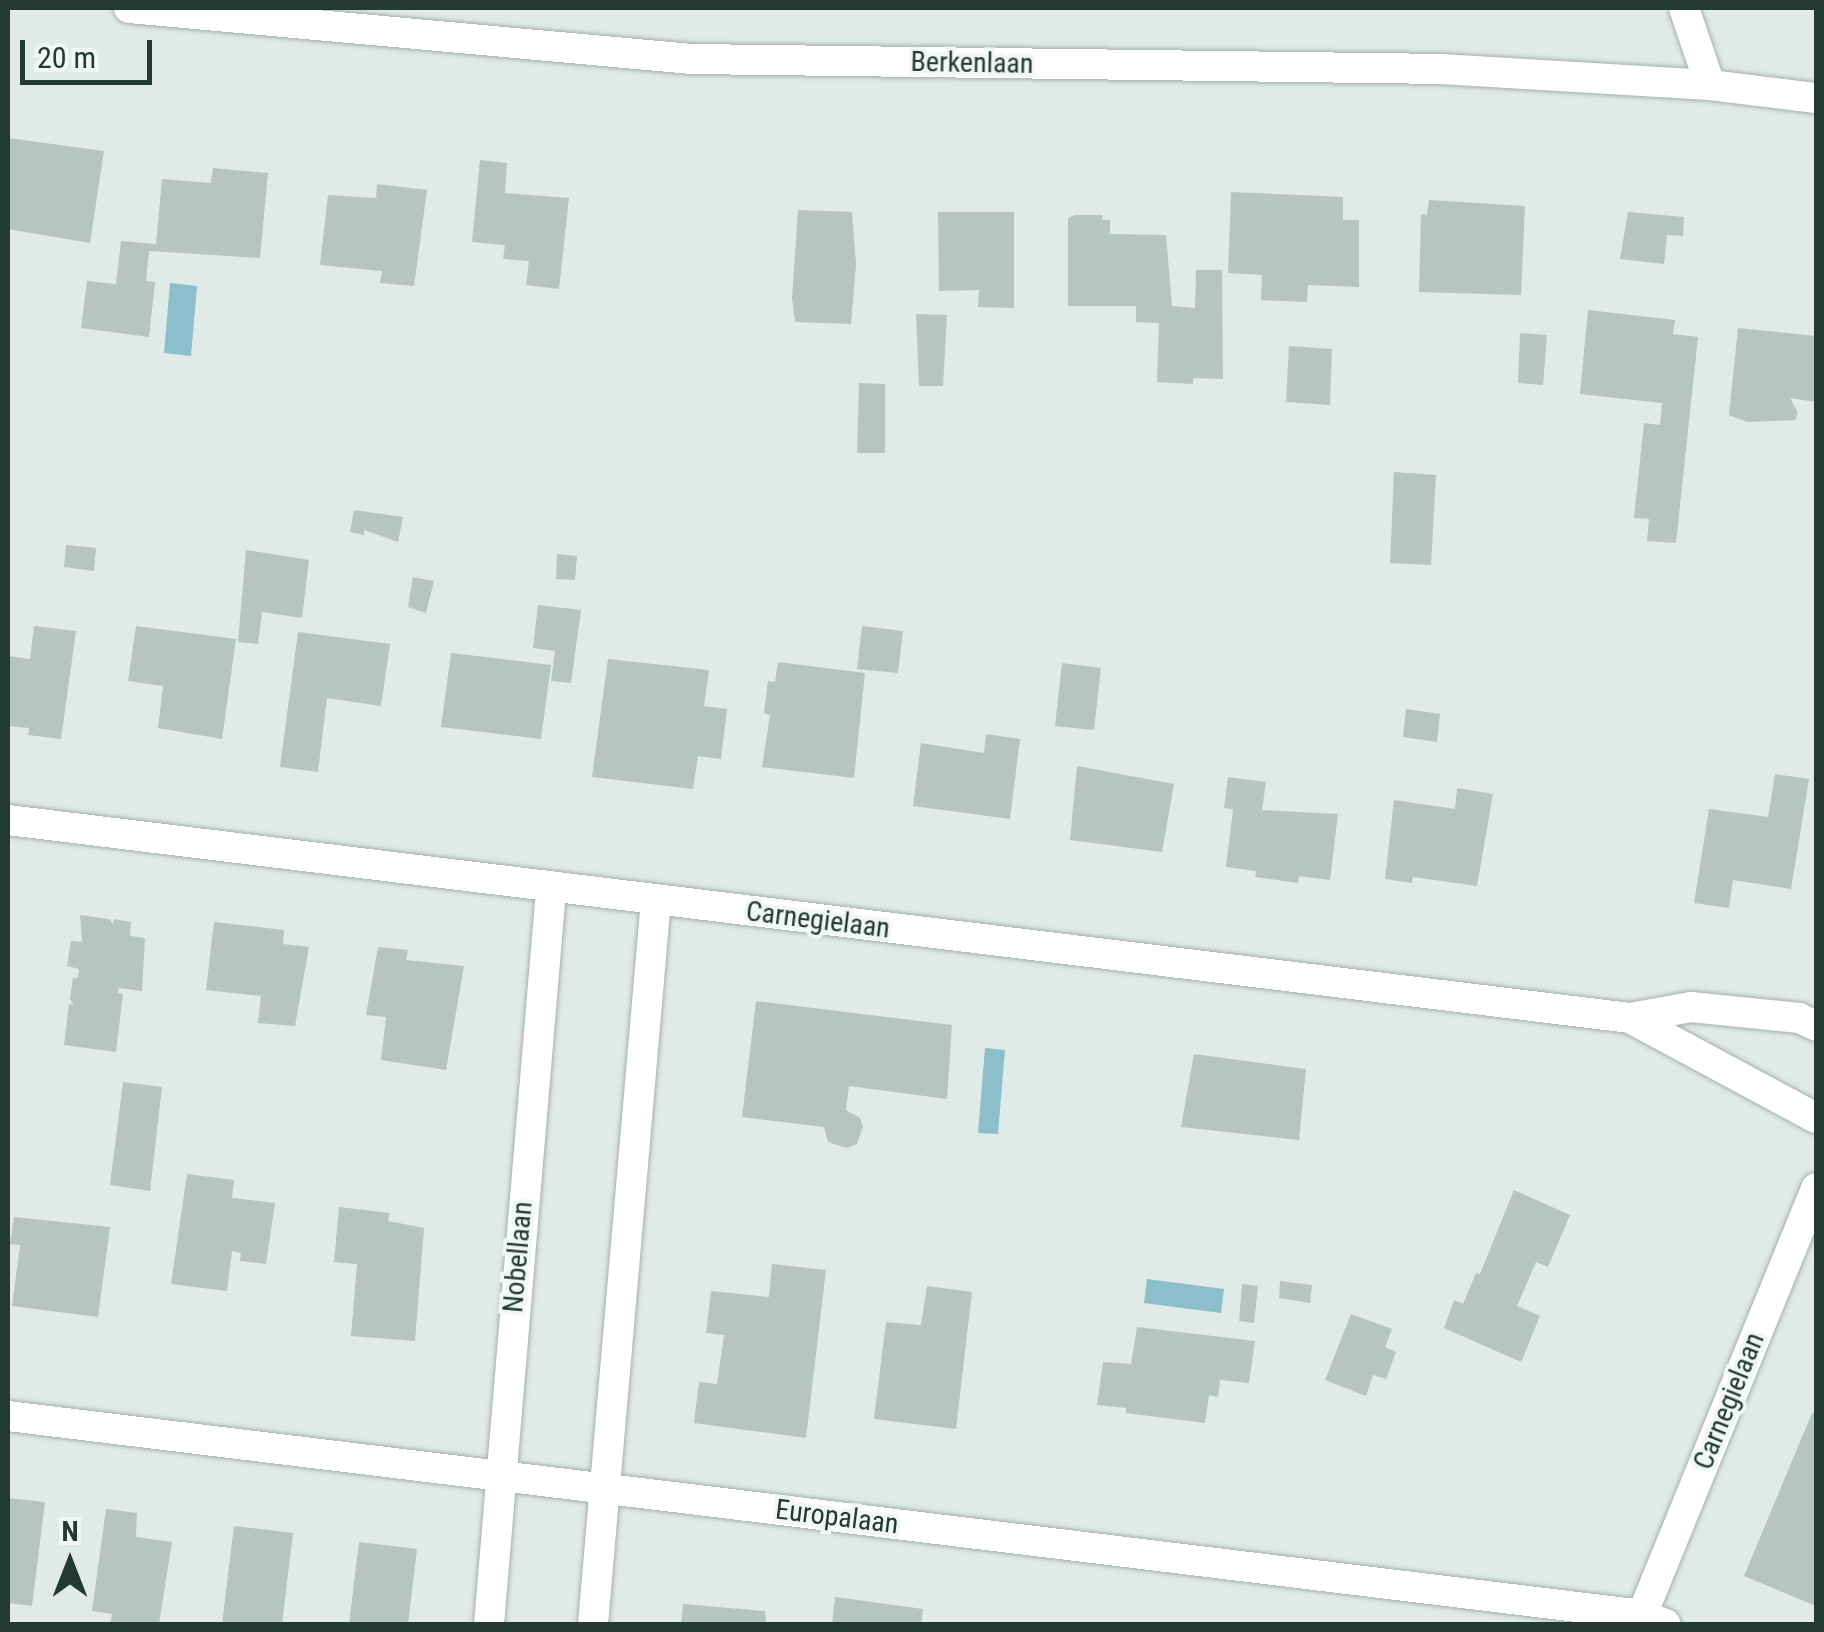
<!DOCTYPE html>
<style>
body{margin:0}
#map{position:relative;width:1824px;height:1632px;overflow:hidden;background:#e0eae6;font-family:"Roboto Condensed",sans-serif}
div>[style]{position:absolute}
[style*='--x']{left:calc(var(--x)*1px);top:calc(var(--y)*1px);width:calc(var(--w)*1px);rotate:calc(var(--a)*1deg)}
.water>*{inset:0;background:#8cbfcc}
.building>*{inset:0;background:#b6c5bf}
.roads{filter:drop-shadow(0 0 2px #a3b1ad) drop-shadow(0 0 2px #a3b1ad)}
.minor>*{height:30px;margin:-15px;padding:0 15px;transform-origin:15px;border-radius:15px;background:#fff}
span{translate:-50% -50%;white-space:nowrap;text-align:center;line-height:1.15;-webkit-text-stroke:8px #f1f7f4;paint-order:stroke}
.street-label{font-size:28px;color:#223934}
.frame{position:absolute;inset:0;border:10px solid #223934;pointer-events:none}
.north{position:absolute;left:20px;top:1512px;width:100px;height:100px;-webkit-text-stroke:8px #f1f7f4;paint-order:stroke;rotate:0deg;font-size:28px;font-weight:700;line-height:40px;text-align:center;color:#223934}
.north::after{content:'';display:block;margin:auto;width:35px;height:45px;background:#223934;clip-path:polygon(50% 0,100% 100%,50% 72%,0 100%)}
.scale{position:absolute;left:20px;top:40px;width:132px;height:45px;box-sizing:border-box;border:5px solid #223934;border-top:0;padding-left:12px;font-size:30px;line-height:35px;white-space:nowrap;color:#223934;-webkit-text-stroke:8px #f1f7f4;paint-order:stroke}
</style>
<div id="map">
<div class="water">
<i style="clip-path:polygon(170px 283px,197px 286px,191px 356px,164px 353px)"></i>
<i style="clip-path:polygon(985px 1048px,1005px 1050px,998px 1134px,978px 1133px)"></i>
<i style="clip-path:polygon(1147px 1279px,1224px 1289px,1221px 1313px,1144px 1303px)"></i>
</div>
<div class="building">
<i style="clip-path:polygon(8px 138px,104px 151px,90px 243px,8px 229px)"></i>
<i style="clip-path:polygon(480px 160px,507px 163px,505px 193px,569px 198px,559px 289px,526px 285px,529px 261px,503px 259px,505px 245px,472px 242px)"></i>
<i style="clip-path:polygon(213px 168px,268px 173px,260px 258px,149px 251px,146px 281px,155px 282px,149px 337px,81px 328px,87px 281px,116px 284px,121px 241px,156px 244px,162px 179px,211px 183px)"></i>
<i style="clip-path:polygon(377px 184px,427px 190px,414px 286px,380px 283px,382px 271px,320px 265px,328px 195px,376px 198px)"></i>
<i style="clip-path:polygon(1231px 192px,1343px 197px,1343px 220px,1359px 220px,1359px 287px,1308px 285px,1307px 302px,1261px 300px,1262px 275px,1228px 273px)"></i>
<i style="clip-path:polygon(1429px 200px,1525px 206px,1521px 295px,1419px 292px,1421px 214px,1427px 215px)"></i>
<i style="clip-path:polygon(798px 210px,852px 212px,856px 264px,851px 324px,795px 322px,792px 298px)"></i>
<i style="clip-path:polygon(938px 212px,1014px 212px,1014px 308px,978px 307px,979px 290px,939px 291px)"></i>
<i style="clip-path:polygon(1628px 212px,1684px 217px,1683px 236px,1667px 235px,1664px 264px,1620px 259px)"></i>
<i style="clip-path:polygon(1075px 215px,1103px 215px,1102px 220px,1110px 220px,1110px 234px,1166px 235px,1172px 306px,1195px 308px,1196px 270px,1222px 270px,1223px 379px,1193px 378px,1193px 384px,1157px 382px,1159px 323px,1136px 322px,1136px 306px,1068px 306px,1068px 218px)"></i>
<i style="clip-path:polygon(1588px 310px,1675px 320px,1673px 334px,1698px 337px,1676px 543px,1647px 541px,1649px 519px,1634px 518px,1644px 423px,1660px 425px,1662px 403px,1580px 394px)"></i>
<i style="clip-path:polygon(916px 314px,947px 315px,943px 386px,919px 386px)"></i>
<i style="clip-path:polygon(1738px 328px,1816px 336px,1816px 402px,1790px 398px,1798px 413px,1795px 420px,1747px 422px,1729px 415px)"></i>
<i style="clip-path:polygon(1520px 333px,1547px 335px,1543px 385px,1518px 383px)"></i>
<i style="clip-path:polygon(1289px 346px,1332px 349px,1330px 405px,1286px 402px)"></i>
<i style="clip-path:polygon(859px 383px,885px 384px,885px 453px,857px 453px)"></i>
<i style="clip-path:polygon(1394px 472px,1436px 475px,1431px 565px,1390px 563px)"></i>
<i style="clip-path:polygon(354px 510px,403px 517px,398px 542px,364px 530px,364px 535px,350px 532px)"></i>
<i style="clip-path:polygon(66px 545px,96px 548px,94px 571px,64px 567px)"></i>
<i style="clip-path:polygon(246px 550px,309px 560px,302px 618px,262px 612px,258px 644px,238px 642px)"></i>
<i style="clip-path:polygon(557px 554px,577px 556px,575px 580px,556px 579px)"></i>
<i style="clip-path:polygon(413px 577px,434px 581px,426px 613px,408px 607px)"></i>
<i style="clip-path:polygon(538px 605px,581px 610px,571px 683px,551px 681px,555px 651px,533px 648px)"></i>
<i style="clip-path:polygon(34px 626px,76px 631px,61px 739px,28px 735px,29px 728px,8px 726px,8px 656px,30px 659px)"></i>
<i style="clip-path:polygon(136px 626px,236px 639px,222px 739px,158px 728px,163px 686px,128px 681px)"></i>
<i style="clip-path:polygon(862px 626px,903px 631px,898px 673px,857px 669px)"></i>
<i style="clip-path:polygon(298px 632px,390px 644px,381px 706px,327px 698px,318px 772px,280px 767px)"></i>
<i style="clip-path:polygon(451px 653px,551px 665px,541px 739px,441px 727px)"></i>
<i style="clip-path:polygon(608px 659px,709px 670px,704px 706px,727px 709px,721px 759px,698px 756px,693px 789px,592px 777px)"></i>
<i style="clip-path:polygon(778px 662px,865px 673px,854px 778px,762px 767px,770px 715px,764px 713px,768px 681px,775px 682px)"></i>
<i style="clip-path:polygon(1062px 663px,1101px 668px,1094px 730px,1055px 726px)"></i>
<i style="clip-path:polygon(1406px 709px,1440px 714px,1437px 742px,1403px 737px)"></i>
<i style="clip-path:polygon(986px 734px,1020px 739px,1010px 819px,913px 806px,921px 743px,984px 753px)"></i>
<i style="clip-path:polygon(1077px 766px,1174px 784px,1162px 852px,1070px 840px)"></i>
<i style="clip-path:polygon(1775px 774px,1809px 779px,1791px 889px,1733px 880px,1729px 908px,1694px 903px,1709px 809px,1768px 817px)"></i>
<i style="clip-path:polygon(1228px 777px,1266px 782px,1262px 810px,1338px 814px,1330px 880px,1299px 876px,1298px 883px,1255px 877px,1256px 871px,1226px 867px,1233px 809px,1224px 808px)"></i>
<i style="clip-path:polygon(1457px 788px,1493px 794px,1477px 886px,1413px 877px,1412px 883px,1385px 879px,1394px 800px,1455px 809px)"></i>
<i style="clip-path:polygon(80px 915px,109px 919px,113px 924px,114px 919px,131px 922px,130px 936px,145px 938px,142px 991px,119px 988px,118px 993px,123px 994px,116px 1052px,64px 1045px,69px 1004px,74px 1005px,70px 999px,73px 978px,78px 978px,79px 969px,67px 966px,71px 941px,82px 942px)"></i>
<i style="clip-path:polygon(214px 922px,284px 930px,283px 944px,309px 947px,295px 1026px,258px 1023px,261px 996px,206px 990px)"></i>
<i style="clip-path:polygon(378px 947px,408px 950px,406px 960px,464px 966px,446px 1070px,381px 1060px,386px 1017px,366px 1015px)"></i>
<i style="clip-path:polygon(756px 1001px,952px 1025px,947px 1099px,849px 1086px,846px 1110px,860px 1118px,863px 1126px,857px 1144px,847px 1148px,828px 1142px,824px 1127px,742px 1117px)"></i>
<i style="clip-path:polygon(1194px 1054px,1306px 1069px,1299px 1140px,1181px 1127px)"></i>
<i style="clip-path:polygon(123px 1082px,162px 1087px,150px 1191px,110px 1185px)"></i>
<i style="clip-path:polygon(187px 1174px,234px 1180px,232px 1198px,275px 1203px,266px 1264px,240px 1261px,241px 1253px,232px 1251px,227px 1291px,171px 1284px)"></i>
<i style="clip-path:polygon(1514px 1190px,1570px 1215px,1548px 1267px,1536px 1262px,1517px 1306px,1540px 1316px,1521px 1362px,1444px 1328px,1454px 1300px,1463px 1304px,1476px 1273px,1480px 1274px)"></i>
<i style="clip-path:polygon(339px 1207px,390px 1213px,388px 1221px,424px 1228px,415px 1341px,351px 1336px,357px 1264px,334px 1262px)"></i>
<i style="clip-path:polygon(14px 1217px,110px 1227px,98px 1317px,12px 1306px,20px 1245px,10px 1244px)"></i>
<i style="clip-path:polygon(772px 1264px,826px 1270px,806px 1438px,694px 1423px,699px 1382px,717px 1384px,724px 1335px,706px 1333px,711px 1291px,769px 1297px)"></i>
<i style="clip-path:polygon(1280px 1281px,1312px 1285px,1310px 1303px,1279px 1298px)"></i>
<i style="clip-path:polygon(1242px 1284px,1258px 1286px,1254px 1323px,1239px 1321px)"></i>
<i style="clip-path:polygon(927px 1286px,972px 1292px,956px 1429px,874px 1419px,886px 1322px,921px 1325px)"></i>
<i style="clip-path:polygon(1351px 1314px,1392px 1329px,1385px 1347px,1396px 1352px,1386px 1379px,1373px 1375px,1366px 1396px,1325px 1380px)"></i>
<i style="clip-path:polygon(1137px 1327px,1255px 1341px,1249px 1383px,1220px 1380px,1218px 1397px,1209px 1395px,1205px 1423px,1126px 1413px,1126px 1408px,1097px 1405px,1103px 1362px,1131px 1364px)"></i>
<i style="clip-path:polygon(1812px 1413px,1816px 1415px,1816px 1606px,1744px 1576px)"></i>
<i style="clip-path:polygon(8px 1498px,45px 1502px,32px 1606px,8px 1603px)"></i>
<i style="clip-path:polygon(106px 1509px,137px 1513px,136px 1537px,172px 1542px,159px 1624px,110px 1624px,112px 1614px,92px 1611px)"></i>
<i style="clip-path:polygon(234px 1526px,293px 1533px,282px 1624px,222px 1624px)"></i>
<i style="clip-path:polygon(359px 1542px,417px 1549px,408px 1624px,349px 1624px)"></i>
<i style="clip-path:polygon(835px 1597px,923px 1609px,921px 1624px,832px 1624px)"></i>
<i style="clip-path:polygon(683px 1604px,765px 1611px,766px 1624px,681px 1624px)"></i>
</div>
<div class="roads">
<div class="minor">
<i style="--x:129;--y:8;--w:565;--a:5.18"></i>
<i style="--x:692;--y:59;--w:749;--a:0.76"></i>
<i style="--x:1441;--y:69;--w:269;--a:3.4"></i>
<i style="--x:1710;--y:85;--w:107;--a:7"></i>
<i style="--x:1684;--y:8;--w:81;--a:71.3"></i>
<i style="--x:8;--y:820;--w:1634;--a:6.96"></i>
<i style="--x:1630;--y:1018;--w:62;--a:-10.2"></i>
<i style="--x:1691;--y:1007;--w:109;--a:5.8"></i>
<i style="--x:1799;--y:1018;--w:19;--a:25"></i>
<i style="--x:1630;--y:1018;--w:211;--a:28.3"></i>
<i style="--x:8;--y:1416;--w:1646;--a:6.94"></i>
<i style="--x:1642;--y:1615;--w:25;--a:21"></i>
<i style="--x:1642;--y:1615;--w:461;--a:-67.8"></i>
<i style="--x:489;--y:1624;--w:737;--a:-85.17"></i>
<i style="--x:593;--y:1624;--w:727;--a:-85.03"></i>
</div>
</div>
<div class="street-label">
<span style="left:972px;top:63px;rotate:1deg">Berkenlaan</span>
<span style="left:818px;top:920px;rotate:7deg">Carnegielaan</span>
<span style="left:518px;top:1257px;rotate:-85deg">Nobellaan</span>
<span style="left:1729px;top:1401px;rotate:-68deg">Carnegielaan</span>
<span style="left:837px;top:1517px;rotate:7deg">Europalaan</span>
</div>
<div class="frame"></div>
<div class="north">N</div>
<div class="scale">20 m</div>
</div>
